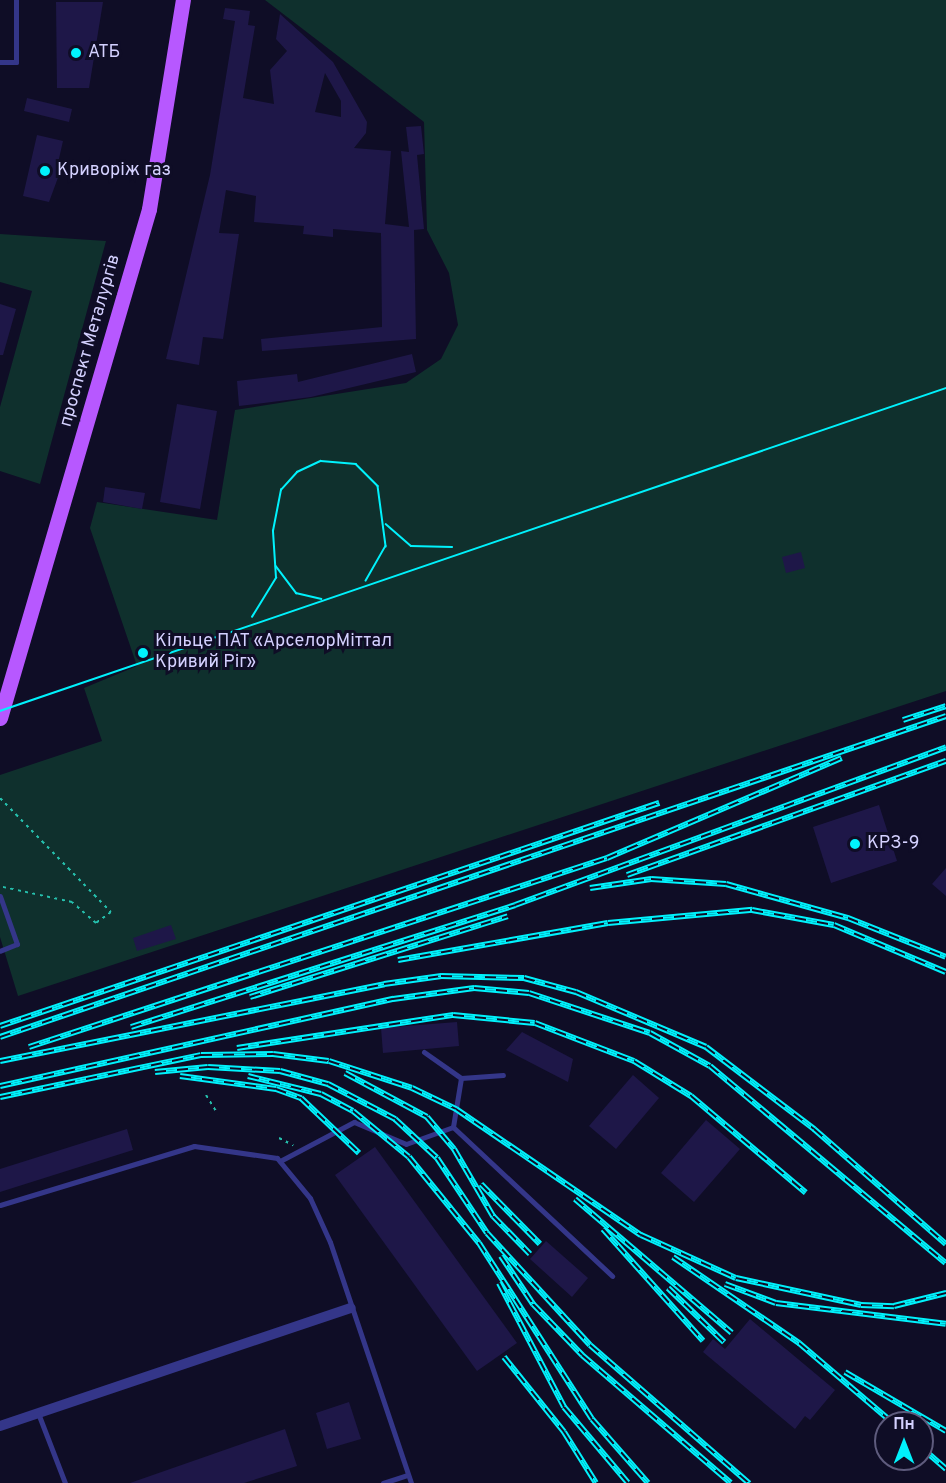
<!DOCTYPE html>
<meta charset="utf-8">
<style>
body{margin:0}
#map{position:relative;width:946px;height:1483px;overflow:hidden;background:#0f0d26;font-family:Overpass,sans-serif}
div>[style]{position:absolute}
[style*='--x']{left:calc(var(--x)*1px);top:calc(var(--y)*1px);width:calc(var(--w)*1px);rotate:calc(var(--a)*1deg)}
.green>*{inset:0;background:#0f302d}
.building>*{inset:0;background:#1e1748}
.path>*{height:2px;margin-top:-1px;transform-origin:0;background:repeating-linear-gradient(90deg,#25c0ad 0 3px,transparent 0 7.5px)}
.lane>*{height:5px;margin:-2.5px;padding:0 2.5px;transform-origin:2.5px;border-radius:2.5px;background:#343689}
.street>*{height:10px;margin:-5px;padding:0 5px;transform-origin:5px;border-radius:5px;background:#343689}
.primary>*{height:15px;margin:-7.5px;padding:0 7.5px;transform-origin:7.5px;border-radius:7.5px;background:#b758ff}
.tram>*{height:1.5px;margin:-0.75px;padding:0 0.75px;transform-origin:0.75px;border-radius:0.75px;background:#00f2fc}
.rail>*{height:6px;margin-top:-3px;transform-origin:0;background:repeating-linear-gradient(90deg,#0f0d26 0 11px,#00f2fc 0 22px);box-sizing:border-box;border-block:2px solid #00f2fc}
.dots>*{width:16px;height:16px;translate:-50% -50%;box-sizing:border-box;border:3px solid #0f0d26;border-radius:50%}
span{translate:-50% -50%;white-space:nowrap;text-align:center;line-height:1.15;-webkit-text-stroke:6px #0f0d26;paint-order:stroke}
.poi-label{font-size:18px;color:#d4d1ff}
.left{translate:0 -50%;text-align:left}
.street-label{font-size:18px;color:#d4d1ff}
.north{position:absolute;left:874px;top:1411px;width:60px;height:60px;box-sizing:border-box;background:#0f0d26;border:2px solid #5e5b7d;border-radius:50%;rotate:0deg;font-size:16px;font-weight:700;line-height:24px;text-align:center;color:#d4d1ff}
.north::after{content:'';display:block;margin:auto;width:21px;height:27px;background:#00f2fc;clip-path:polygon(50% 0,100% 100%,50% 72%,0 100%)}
</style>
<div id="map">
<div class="green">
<i style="clip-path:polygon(265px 0,946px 0,946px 691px,18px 996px,0 937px,0 775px,102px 741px,84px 688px,137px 666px,90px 528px,97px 502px,217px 520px,235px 410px,406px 383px,441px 359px,458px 325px,449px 273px,427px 230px,424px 122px)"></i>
<i style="clip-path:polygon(0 234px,106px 241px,40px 484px,0 471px,0 407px,32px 291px,0 282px)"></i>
</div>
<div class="building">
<i style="clip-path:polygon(56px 2px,103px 2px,89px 88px,57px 88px)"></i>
<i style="clip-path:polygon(evenodd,225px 8px,250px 11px,248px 25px,255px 26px,243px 98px,274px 104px,270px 70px,287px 51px,276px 39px,280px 14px,333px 62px,367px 122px,366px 133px,354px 148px,391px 151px,385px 224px,409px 227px,401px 151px,409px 152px,406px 127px,421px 126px,424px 154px,417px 155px,424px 229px,414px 230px,416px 339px,262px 351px,261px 339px,382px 327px,381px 233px,333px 229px,333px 237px,303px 234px,304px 226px,254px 222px,256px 196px,226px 190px,219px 233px,239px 234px,223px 339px,203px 337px,199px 365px,166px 359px,210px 175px,235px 21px,223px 19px,225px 8px,325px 73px,341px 101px,341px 117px,315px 112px,325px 73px)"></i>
<i style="clip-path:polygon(27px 98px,72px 109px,69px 122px,24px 111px)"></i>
<i style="clip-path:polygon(37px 135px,63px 141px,58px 163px,63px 164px,49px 202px,23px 196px)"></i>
<i style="clip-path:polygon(0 304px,16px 309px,3px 355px,0 355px)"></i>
<i style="clip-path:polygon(412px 354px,416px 372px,311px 397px,239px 406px,237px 381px,297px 374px,298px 382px)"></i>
<i style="clip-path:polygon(177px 404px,217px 411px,200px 509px,160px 502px)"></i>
<i style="clip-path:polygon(105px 487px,145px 493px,142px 509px,103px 502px)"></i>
<i style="clip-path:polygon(801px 552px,805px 568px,786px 573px,782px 557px)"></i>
<i style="clip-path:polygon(879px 805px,897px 861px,831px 883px,813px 827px)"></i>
<i style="clip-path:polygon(946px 868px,946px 896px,932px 884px)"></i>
<i style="clip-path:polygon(171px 925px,176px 939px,137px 951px,133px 938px)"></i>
<i style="clip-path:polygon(457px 1022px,459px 1046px,383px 1053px,381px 1028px)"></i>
<i style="clip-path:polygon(522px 1032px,573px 1059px,568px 1082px,506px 1050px)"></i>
<i style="clip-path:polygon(633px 1075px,659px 1098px,616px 1149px,589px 1126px)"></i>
<i style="clip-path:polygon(706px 1120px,740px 1149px,694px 1202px,661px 1173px)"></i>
<i style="clip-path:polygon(127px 1129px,133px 1150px,0 1192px,0 1169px)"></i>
<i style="clip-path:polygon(375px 1147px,517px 1343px,477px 1371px,335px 1175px)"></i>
<i style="clip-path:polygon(546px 1241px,588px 1278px,572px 1297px,530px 1259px)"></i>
<i style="clip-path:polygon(750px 1319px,835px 1390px,810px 1420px,805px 1416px,795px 1429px,703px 1352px,713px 1339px,725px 1349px)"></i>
<i style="clip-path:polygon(349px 1402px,361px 1439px,327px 1449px,316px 1413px)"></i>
<i style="clip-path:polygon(285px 1429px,297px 1466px,244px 1483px,130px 1483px)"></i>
</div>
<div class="path">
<i style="--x:0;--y:798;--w:159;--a:45.8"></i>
<i style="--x:111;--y:912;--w:19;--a:144"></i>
<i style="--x:96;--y:923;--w:32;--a:-139"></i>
<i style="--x:72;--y:902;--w:71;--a:-167.7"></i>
<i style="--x:206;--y:1095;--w:22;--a:58"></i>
<i style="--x:279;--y:1138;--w:16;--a:27"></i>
</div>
<div class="lane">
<i style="--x:0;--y:62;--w:16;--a:0"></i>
<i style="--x:16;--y:62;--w:62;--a:-90"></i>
<i style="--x:0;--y:896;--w:51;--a:70.5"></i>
<i style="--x:17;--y:944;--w:18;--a:158"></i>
<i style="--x:424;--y:1052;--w:45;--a:35.1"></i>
<i style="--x:461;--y:1078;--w:50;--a:99.3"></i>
<i style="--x:461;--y:1078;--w:42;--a:-4.1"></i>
<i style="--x:280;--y:1161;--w:84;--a:-27.8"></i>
<i style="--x:354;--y:1122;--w:56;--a:22.9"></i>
<i style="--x:406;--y:1144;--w:50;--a:-19.9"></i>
<i style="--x:453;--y:1127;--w:218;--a:43.1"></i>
<i style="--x:0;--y:1205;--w:203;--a:-16.9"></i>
<i style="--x:194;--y:1146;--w:84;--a:8.2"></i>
<i style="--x:277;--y:1158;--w:52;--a:50.5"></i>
<i style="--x:310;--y:1198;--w:48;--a:65.6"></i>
<i style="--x:330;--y:1242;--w:254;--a:71.4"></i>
<i style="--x:38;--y:1413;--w:75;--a:68.9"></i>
<i style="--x:383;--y:1483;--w:26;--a:-18"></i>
</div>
<div class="street">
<i style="--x:0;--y:1426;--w:370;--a:-18.6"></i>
</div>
<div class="primary">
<i style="--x:0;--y:718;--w:530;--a:-73.68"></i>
<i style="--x:149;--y:209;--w:212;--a:-80.8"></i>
</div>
<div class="tram">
<i style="--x:386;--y:524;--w:33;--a:41"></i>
<i style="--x:411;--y:546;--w:41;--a:1.4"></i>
<i style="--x:276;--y:566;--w:34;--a:53"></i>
<i style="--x:296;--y:593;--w:26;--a:13"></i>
<i style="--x:252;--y:617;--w:46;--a:-58.4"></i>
<i style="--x:276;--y:578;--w:47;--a:-93.7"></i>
<i style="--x:273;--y:531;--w:42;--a:-79"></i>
<i style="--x:281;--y:490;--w:24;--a:-48"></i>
<i style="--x:297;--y:472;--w:26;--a:-25"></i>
<i style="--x:321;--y:461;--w:35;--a:5"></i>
<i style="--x:356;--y:464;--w:31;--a:45"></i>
<i style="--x:378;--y:486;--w:61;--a:82.4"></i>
<i style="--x:386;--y:546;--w:40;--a:119.7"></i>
<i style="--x:0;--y:711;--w:1000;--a:-18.85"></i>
</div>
<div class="rail">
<i style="--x:903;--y:720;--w:45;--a:-18"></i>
<i style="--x:627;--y:875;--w:339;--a:-19.7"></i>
<i style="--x:590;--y:888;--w:62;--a:-8.4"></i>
<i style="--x:651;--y:879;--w:75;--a:3.8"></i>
<i style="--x:726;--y:884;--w:127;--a:15.6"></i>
<i style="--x:848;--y:918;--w:105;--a:21.7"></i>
<i style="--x:398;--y:960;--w:213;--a:-10"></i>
<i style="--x:608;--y:923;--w:145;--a:-5.2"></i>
<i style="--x:752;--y:910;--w:83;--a:10.4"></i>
<i style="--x:834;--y:925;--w:121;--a:22.8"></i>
<i style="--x:250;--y:997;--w:270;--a:-17.4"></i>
<i style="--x:0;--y:1026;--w:696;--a:-18.7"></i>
<i style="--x:131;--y:1027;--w:403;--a:-17.6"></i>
<i style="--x:515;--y:905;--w:459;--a:-20.1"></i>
<i style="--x:0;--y:1037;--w:999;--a:-18.74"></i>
<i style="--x:29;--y:1047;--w:608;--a:-18.11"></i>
<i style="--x:607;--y:858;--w:255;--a:-23.1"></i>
<i style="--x:237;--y:1048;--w:219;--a:-8.7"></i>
<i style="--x:453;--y:1015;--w:82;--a:5.6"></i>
<i style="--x:535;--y:1023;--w:106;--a:21"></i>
<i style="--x:634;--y:1061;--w:67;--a:31.6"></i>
<i style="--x:691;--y:1096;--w:150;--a:40.1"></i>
<i style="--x:0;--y:1061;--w:392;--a:-11.3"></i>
<i style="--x:384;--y:984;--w:58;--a:-8"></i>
<i style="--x:441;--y:976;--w:83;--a:1.4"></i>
<i style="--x:524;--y:978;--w:54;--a:15.1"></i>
<i style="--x:576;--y:992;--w:141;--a:22.9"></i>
<i style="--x:706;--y:1047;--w:136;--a:37.2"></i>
<i style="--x:814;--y:1129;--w:175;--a:41.1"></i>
<i style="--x:155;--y:1072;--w:53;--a:-5.4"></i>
<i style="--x:208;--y:1067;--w:72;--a:3.2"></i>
<i style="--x:280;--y:1071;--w:50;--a:15.2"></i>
<i style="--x:328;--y:1084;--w:76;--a:27.6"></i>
<i style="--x:395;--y:1119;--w:57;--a:42.9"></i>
<i style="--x:437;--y:1158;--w:90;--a:56.3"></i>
<i style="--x:487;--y:1233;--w:152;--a:47.4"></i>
<i style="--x:590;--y:1345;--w:211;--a:41"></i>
<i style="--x:345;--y:1073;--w:93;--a:28.2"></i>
<i style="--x:427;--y:1117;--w:42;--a:49.8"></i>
<i style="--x:454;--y:1149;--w:78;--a:59.8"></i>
<i style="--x:493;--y:1216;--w:53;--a:45.8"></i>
<i style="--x:180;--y:1076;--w:97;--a:7.7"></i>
<i style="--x:276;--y:1089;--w:27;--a:20"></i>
<i style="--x:301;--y:1098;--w:80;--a:43.5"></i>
<i style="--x:248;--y:1076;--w:75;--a:13.9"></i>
<i style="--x:321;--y:1094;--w:36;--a:28"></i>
<i style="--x:353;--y:1111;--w:72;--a:39.4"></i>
<i style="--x:409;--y:1157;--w:111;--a:50.9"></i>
<i style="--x:479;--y:1243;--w:209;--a:57.3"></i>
<i style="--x:592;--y:1419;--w:85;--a:48.8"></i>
<i style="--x:0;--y:1086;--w:403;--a:-12.5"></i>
<i style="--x:393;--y:999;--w:82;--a:-7.7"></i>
<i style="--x:474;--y:988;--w:55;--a:5.2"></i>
<i style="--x:529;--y:993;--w:127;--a:18.3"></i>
<i style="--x:650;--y:1033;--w:68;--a:28.8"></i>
<i style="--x:710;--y:1066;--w:307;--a:39.9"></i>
<i style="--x:0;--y:1097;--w:205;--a:-11.8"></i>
<i style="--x:201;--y:1055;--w:72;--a:-0.8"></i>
<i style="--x:273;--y:1054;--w:56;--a:7.1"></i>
<i style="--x:329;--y:1061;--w:87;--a:18"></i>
<i style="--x:412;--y:1088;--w:49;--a:25.5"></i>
<i style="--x:456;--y:1109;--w:224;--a:34.3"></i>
<i style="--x:641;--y:1235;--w:104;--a:24.4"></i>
<i style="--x:736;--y:1278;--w:128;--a:12.2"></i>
<i style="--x:861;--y:1305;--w:33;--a:2"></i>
<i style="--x:894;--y:1306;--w:54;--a:-14"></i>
<i style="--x:481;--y:1184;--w:84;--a:45.5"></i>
<i style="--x:575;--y:1199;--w:206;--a:40.5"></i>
<i style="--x:603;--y:1229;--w:150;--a:48.2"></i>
<i style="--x:501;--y:1256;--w:58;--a:56.3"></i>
<i style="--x:533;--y:1304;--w:71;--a:46.1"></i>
<i style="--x:582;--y:1355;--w:196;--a:40.7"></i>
<i style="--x:673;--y:1257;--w:153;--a:34.3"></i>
<i style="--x:799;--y:1343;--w:123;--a:40.4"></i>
<i style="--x:499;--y:1283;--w:140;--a:62.3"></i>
<i style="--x:564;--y:1407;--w:99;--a:49.9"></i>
<i style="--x:725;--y:1284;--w:54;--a:20.4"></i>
<i style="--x:776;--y:1303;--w:171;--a:7"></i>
<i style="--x:668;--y:1288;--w:78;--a:44"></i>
<i style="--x:504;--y:1357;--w:96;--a:51.3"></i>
<i style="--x:564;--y:1432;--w:60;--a:57.9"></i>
<i style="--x:845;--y:1372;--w:117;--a:30.3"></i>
<i style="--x:922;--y:1448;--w:32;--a:41"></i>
</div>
<div class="dots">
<i style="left:76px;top:53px;background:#00f2fc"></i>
<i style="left:45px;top:171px;background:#00f2fc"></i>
<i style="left:143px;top:653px;background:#00f2fc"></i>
<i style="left:855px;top:844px;background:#00f2fc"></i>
</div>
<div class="poi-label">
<span class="left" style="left:88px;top:53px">АТБ</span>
<span class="left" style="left:57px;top:171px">Криворіж газ</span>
<span class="left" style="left:155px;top:653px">Кільце ПАТ «АрселорМіттал<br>Кривий Ріг»</span>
<span class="left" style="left:867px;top:844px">КРЗ-9</span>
</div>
<div class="street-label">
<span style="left:91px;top:341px;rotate:-74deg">проспект Металургів</span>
</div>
<div class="north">Пн</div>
</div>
